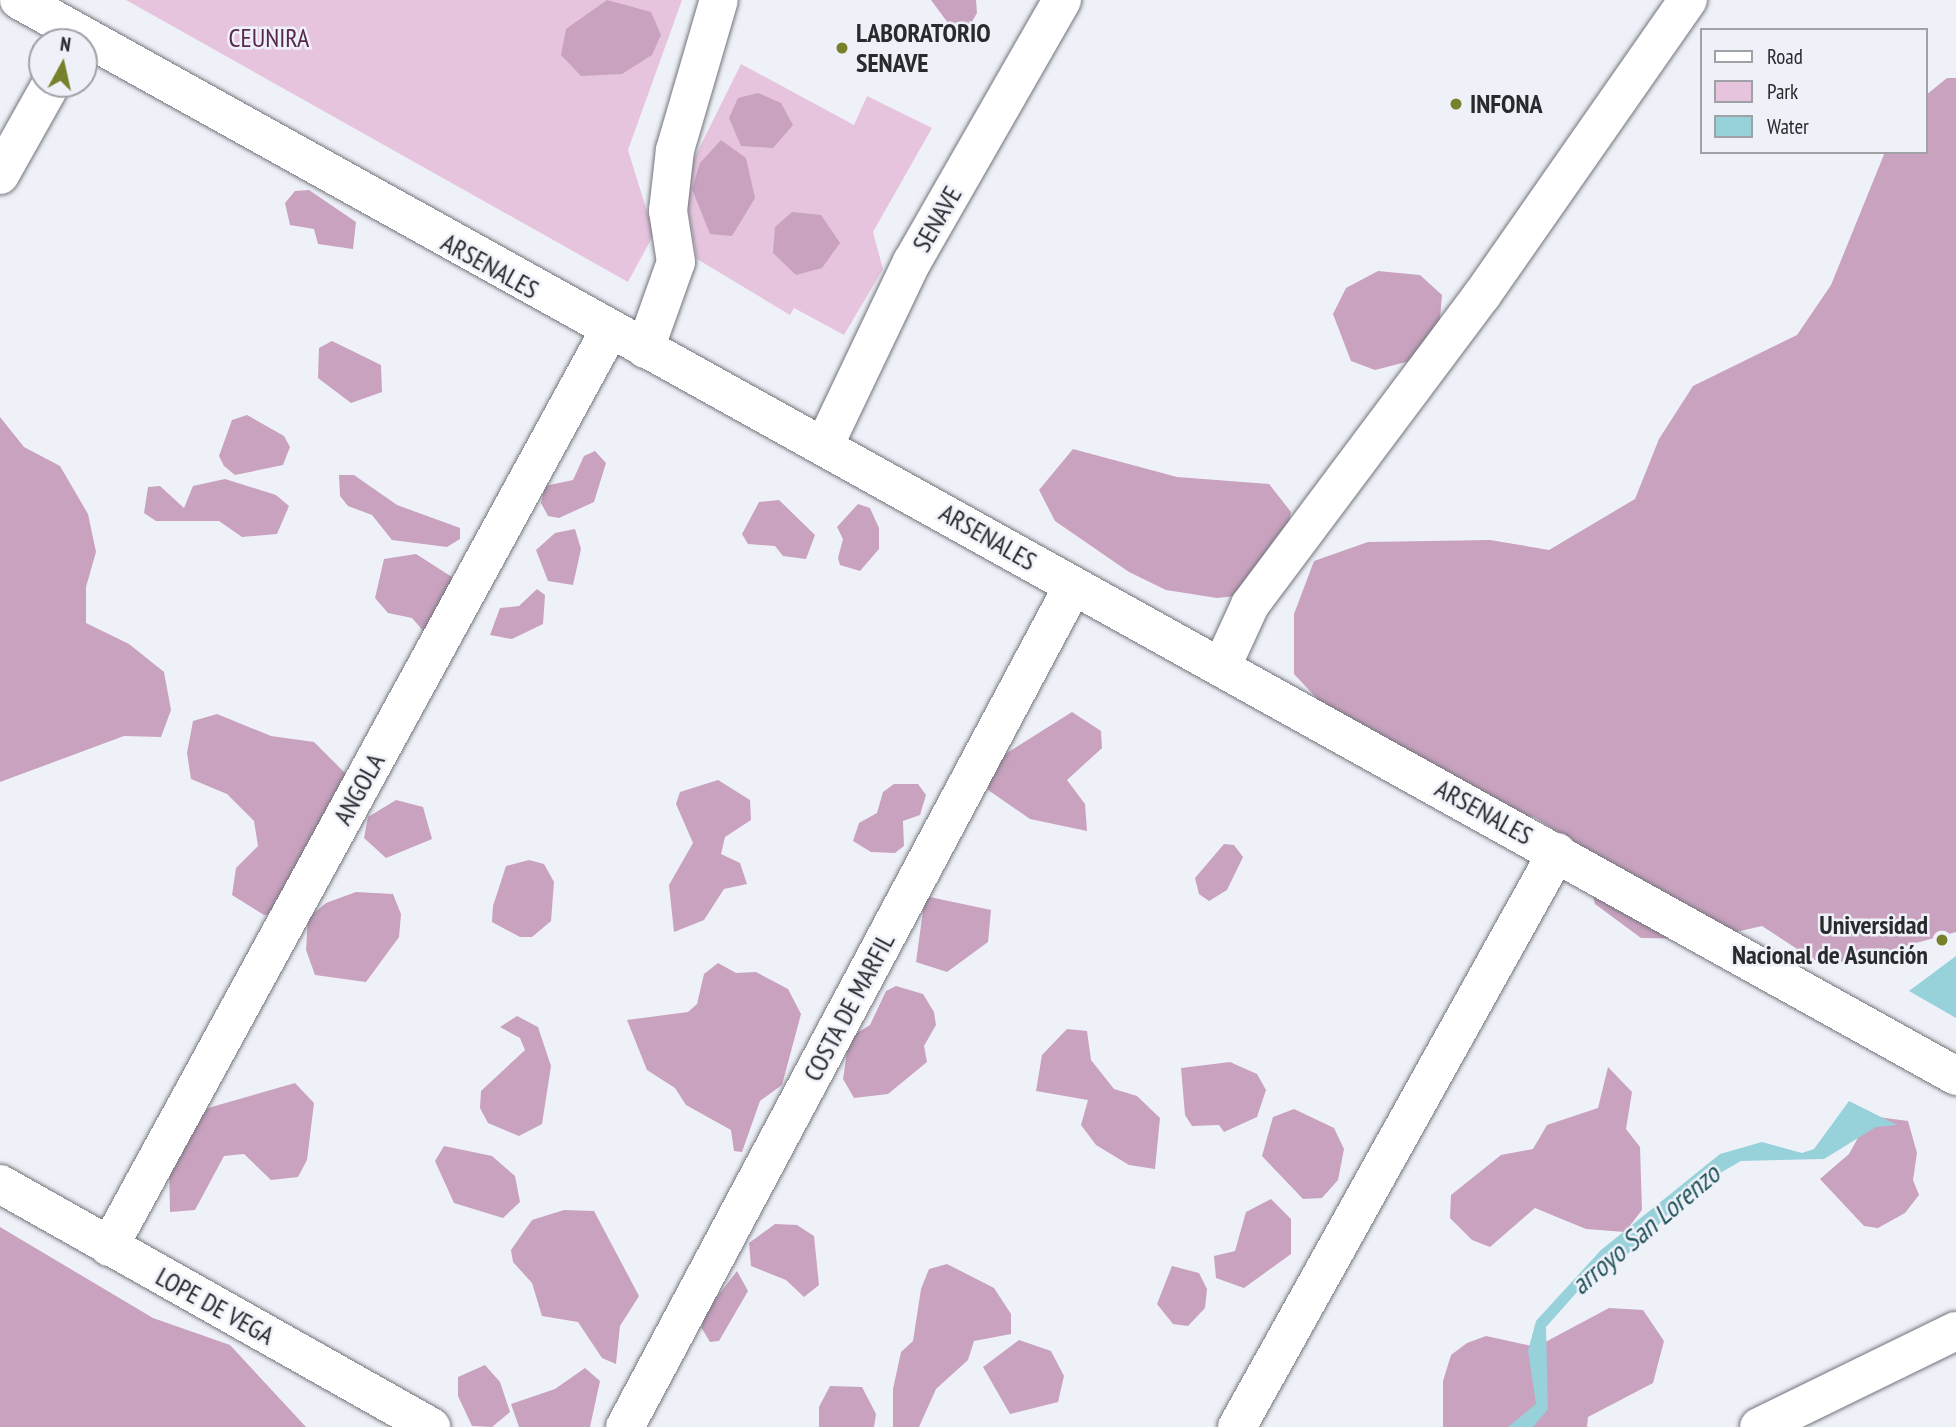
<!DOCTYPE html>
<meta charset="utf-8">
<style>
body{margin:0}
#map{position:relative;width:1956px;height:1427px;overflow:hidden;background:#eff1f9;font-family:"PT Sans Narrow",sans-serif}
div>[style]{position:absolute}
[style*='--x']{left:calc(var(--x)*1px);top:calc(var(--y)*1px);width:calc(var(--w)*1px);rotate:calc(var(--a)*1deg)}
.green>*{inset:0;background:#e6c4de}
.forest>*{inset:0;background:#c8a2bf}
.water>*{inset:0;background:#97d1da}
.roads{filter:drop-shadow(0 0 2px #72747b) drop-shadow(0 0 2px #72747b)}
.minor>*{height:38px;margin:-19px;padding:0 19px;transform-origin:19px;border-radius:19px;background:#fff}
.major>*{height:38px;margin:-19px;padding:0 19px;transform-origin:19px;border-radius:19px;background:#fff}
.dots>*{width:19px;height:19px;translate:-50% -50%;box-sizing:border-box;border:4px solid #eff1f9;border-radius:50%}
span{translate:-50% -50%;white-space:nowrap;text-align:center;line-height:1.15;-webkit-text-stroke:5px #eff1f9;paint-order:stroke}
.poi-label{font-size:26px;color:#292a2d;font-weight:700}
.left{translate:0 -50%;text-align:left}
.right{translate:-100% -50%;text-align:right}
.park-label{font-size:26px;color:#58274f}
.street-label{font-size:26px;color:#292a2d}
.water-label{font-size:28px;color:#21535a;font-style:italic}
.legend{position:absolute;left:1700px;top:28px;width:228px;height:126px;box-sizing:border-box;background:#eff1f9;border:2px solid #a0a1a7;margin:0;padding:9px 12px;list-style:none;font-size:21px;color:#292a2d}
.legend li{display:flex;align-items:center;gap:14px;height:35px}
.legend b{width:35px;border:2px solid #a0a1a7}
.north{position:absolute;left:28px;top:28px;width:70px;height:70px;box-sizing:border-box;background:#eff1f9;border:2px solid #a0a1a7;border-radius:50%;rotate:8deg;font-size:19px;font-weight:700;line-height:28px;text-align:center;color:#292a2d}
.north::after{content:'';display:block;margin:auto;width:24px;height:32px;background:#77802b;clip-path:polygon(50% 0,100% 100%,50% 72%,0 100%)}
</style>
<div id="map">
<div class="green">
<i style="clip-path:polygon(126px 0,682px 0,628px 150px,654px 234px,628px 282px)"></i>
<i style="clip-path:polygon(741px 64px,854px 125px,867px 96px,932px 128px,873px 232px,883px 269px,844px 335px,794px 308px,790px 315px,697px 259px,683px 181px)"></i>
</div>
<div class="forest">
<i style="clip-path:polygon(607px 0,651px 12px,661px 35px,652px 55px,622px 74px,581px 76px,561px 55px,566px 29px)"></i>
<i style="clip-path:polygon(931px 0,976px 0,977px 13px,970px 25px,948px 23px)"></i>
<i style="clip-path:polygon(1947px 78px,1956px 78px,1956px 932px,1847px 962px,1814px 960px,1762px 926px,1705px 939px,1641px 938px,1595px 904px,1582px 847px,1534px 817px,1475px 810px,1373px 758px,1294px 674px,1294px 614px,1314px 561px,1368px 542px,1490px 540px,1549px 550px,1635px 499px,1659px 439px,1693px 386px,1797px 335px,1831px 285px,1885px 152px,1926px 152px,1926px 95px)"></i>
<i style="clip-path:polygon(758px 93px,781px 103px,793px 125px,773px 148px,741px 146px,729px 118px,738px 98px)"></i>
<i style="clip-path:polygon(721px 140px,746px 158px,755px 198px,732px 236px,710px 234px,692px 189px,700px 163px)"></i>
<i style="clip-path:polygon(309px 190px,356px 222px,353px 249px,318px 244px,314px 229px,290px 225px,285px 203px,295px 191px)"></i>
<i style="clip-path:polygon(792px 212px,821px 215px,840px 243px,822px 268px,796px 275px,773px 253px,775px 227px)"></i>
<i style="clip-path:polygon(1378px 271px,1420px 275px,1442px 295px,1437px 354px,1375px 370px,1351px 361px,1333px 314px,1346px 288px)"></i>
<i style="clip-path:polygon(332px 341px,381px 365px,382px 392px,351px 403px,318px 378px,319px 348px)"></i>
<i style="clip-path:polygon(247px 415px,284px 436px,290px 447px,283px 465px,235px 475px,224px 466px,219px 456px,232px 420px)"></i>
<i style="clip-path:polygon(0 417px,24px 447px,60px 466px,88px 514px,96px 552px,86px 587px,86px 623px,129px 644px,164px 672px,171px 710px,161px 737px,124px 736px,0 782px)"></i>
<i style="clip-path:polygon(1073px 449px,1177px 477px,1269px 484px,1291px 512px,1278px 578px,1237px 596px,1217px 598px,1166px 590px,1129px 572px,1055px 521px,1039px 490px)"></i>
<i style="clip-path:polygon(595px 451px,606px 463px,594px 502px,559px 518px,548px 516px,541px 503px,545px 486px,573px 480px,584px 456px)"></i>
<i style="clip-path:polygon(339px 475px,354px 475px,397px 505px,460px 528px,460px 539px,447px 547px,392px 540px,372px 515px,348px 506px,340px 496px)"></i>
<i style="clip-path:polygon(225px 479px,276px 495px,289px 506px,277px 534px,242px 537px,219px 521px,156px 521px,144px 513px,148px 487px,160px 486px,184px 508px,193px 486px)"></i>
<i style="clip-path:polygon(779px 500px,815px 535px,806px 559px,783px 556px,775px 546px,748px 544px,742px 534px,759px 502px)"></i>
<i style="clip-path:polygon(858px 504px,870px 508px,879px 528px,879px 549px,860px 571px,840px 565px,838px 558px,843px 539px,837px 527px)"></i>
<i style="clip-path:polygon(575px 529px,581px 549px,573px 585px,548px 581px,536px 550px,555px 533px)"></i>
<i style="clip-path:polygon(416px 554px,452px 577px,455px 596px,426px 634px,412px 618px,388px 613px,375px 598px,384px 559px)"></i>
<i style="clip-path:polygon(537px 589px,545px 595px,543px 624px,512px 639px,490px 635px,500px 608px,519px 606px)"></i>
<i style="clip-path:polygon(1072px 712px,1101px 731px,1102px 748px,1067px 780px,1085px 804px,1087px 831px,1030px 819px,988px 790px,988px 765px)"></i>
<i style="clip-path:polygon(217px 714px,271px 736px,314px 742px,360px 788px,290px 912px,264px 915px,232px 895px,236px 868px,258px 846px,254px 821px,227px 794px,191px 779px,187px 753px,193px 721px)"></i>
<i style="clip-path:polygon(718px 780px,750px 800px,751px 820px,725px 837px,721px 854px,740px 863px,747px 884px,724px 889px,704px 920px,674px 932px,669px 885px,693px 843px,676px 804px,680px 792px)"></i>
<i style="clip-path:polygon(894px 784px,918px 784px,926px 795px,920px 815px,903px 821px,904px 846px,895px 853px,871px 852px,853px 841px,859px 823px,877px 813px,883px 792px)"></i>
<i style="clip-path:polygon(396px 800px,423px 807px,432px 839px,386px 858px,364px 838px,368px 817px)"></i>
<i style="clip-path:polygon(1224px 844px,1234px 845px,1243px 857px,1227px 890px,1209px 901px,1199px 894px,1195px 878px)"></i>
<i style="clip-path:polygon(529px 860px,544px 864px,554px 882px,551px 921px,532px 937px,520px 937px,492px 922px,493px 906px,506px 866px)"></i>
<i style="clip-path:polygon(356px 892px,393px 894px,401px 914px,399px 937px,366px 982px,315px 975px,306px 950px,308px 918px,326px 903px)"></i>
<i style="clip-path:polygon(925px 896px,991px 910px,988px 942px,947px 972px,916px 962px)"></i>
<i style="clip-path:polygon(718px 963px,736px 973px,756px 972px,788px 989px,801px 1014px,782px 1085px,760px 1101px,742px 1152px,734px 1151px,731px 1130px,686px 1105px,675px 1088px,647px 1070px,627px 1020px,688px 1012px,697px 1004px,704px 974px)"></i>
<i style="clip-path:polygon(896px 986px,923px 994px,934px 1012px,936px 1025px,924px 1046px,927px 1062px,888px 1094px,854px 1098px,843px 1079px,849px 1038px,870px 1025px,886px 991px)"></i>
<i style="clip-path:polygon(517px 1016px,538px 1027px,551px 1066px,542px 1124px,519px 1136px,488px 1123px,480px 1108px,481px 1091px,525px 1050px,520px 1038px,500px 1027px)"></i>
<i style="clip-path:polygon(1067px 1029px,1087px 1031px,1091px 1060px,1114px 1089px,1137px 1096px,1160px 1118px,1155px 1169px,1129px 1165px,1096px 1145px,1081px 1125px,1088px 1100px,1036px 1091px,1042px 1055px)"></i>
<i style="clip-path:polygon(1230px 1062px,1257px 1074px,1266px 1090px,1257px 1117px,1224px 1132px,1219px 1125px,1192px 1126px,1185px 1115px,1181px 1068px)"></i>
<i style="clip-path:polygon(1608px 1067px,1632px 1092px,1626px 1129px,1640px 1147px,1642px 1210px,1625px 1232px,1586px 1229px,1535px 1208px,1490px 1247px,1472px 1240px,1450px 1218px,1451px 1195px,1501px 1155px,1533px 1149px,1547px 1125px,1598px 1108px)"></i>
<i style="clip-path:polygon(295px 1083px,314px 1103px,307px 1160px,298px 1177px,271px 1180px,244px 1154px,224px 1156px,195px 1210px,170px 1212px,169px 1166px,190px 1126px,208px 1108px)"></i>
<i style="clip-path:polygon(1294px 1109px,1334px 1128px,1344px 1149px,1338px 1180px,1322px 1198px,1303px 1199px,1262px 1156px,1273px 1117px)"></i>
<i style="clip-path:polygon(1870px 1116px,1908px 1121px,1917px 1153px,1913px 1180px,1919px 1195px,1905px 1213px,1878px 1228px,1864px 1226px,1820px 1179px,1849px 1154px)"></i>
<i style="clip-path:polygon(444px 1146px,492px 1156px,515px 1176px,520px 1202px,503px 1218px,454px 1203px,435px 1161px)"></i>
<i style="clip-path:polygon(1271px 1199px,1291px 1219px,1291px 1254px,1244px 1288px,1216px 1278px,1214px 1256px,1235px 1251px,1246px 1212px)"></i>
<i style="clip-path:polygon(564px 1210px,594px 1211px,639px 1296px,620px 1326px,616px 1364px,602px 1358px,578px 1322px,542px 1316px,532px 1283px,513px 1262px,511px 1250px,532px 1220px)"></i>
<i style="clip-path:polygon(775px 1224px,797px 1225px,814px 1236px,819px 1285px,804px 1297px,786px 1280px,751px 1266px,749px 1243px)"></i>
<i style="clip-path:polygon(0 1227px,153px 1318px,230px 1345px,306px 1427px,0 1427px)"></i>
<i style="clip-path:polygon(947px 1264px,994px 1288px,1011px 1314px,1011px 1334px,974px 1341px,968px 1360px,936px 1389px,919px 1427px,893px 1427px,893px 1389px,901px 1352px,913px 1341px,921px 1289px,929px 1269px)"></i>
<i style="clip-path:polygon(1172px 1266px,1199px 1273px,1207px 1289px,1205px 1308px,1188px 1326px,1173px 1324px,1157px 1304px)"></i>
<i style="clip-path:polygon(737px 1271px,748px 1291px,719px 1341px,710px 1342px,701px 1327px,707px 1310px)"></i>
<i style="clip-path:polygon(1609px 1308px,1643px 1310px,1664px 1341px,1653px 1383px,1588px 1417px,1587px 1427px,1443px 1427px,1443px 1381px,1451px 1355px,1467px 1343px,1486px 1336px,1536px 1347px)"></i>
<i style="clip-path:polygon(1019px 1340px,1051px 1351px,1064px 1376px,1058px 1402px,1010px 1414px,983px 1367px)"></i>
<i style="clip-path:polygon(485px 1365px,500px 1382px,510px 1412px,492px 1427px,472px 1426px,458px 1396px,458px 1377px)"></i>
<i style="clip-path:polygon(585px 1368px,600px 1381px,590px 1427px,519px 1427px,511px 1404px,555px 1389px)"></i>
<i style="clip-path:polygon(830px 1386px,862px 1387px,876px 1414px,874px 1427px,819px 1427px,819px 1407px)"></i>
</div>
<div class="water">
<i style="clip-path:polygon(1956px 956px,1956px 1018px,1909px 991px)"></i>
<i style="clip-path:polygon(1849px 1101px,1897px 1125px,1876px 1127px,1824px 1159px,1741px 1161px,1687px 1192px,1642px 1244px,1586px 1282px,1546px 1327px,1548px 1409px,1533px 1427px,1508px 1427px,1536px 1404px,1528px 1351px,1536px 1321px,1601px 1250px,1720px 1154px,1762px 1142px,1802px 1153px,1814px 1149px)"></i>
</div>
<div class="roads">
<div class="minor">
<i style="--x:0;--y:175;--w:104;--a:-60.7"></i>
<i style="--x:645;--y:349;--w:92;--a:-70.4"></i>
<i style="--x:676;--y:262;--w:52;--a:-98.9"></i>
<i style="--x:668;--y:211;--w:61;--a:-83.5"></i>
<i style="--x:675;--y:150;--w:156;--a:-73.7"></i>
<i style="--x:825;--y:444;--w:202;--a:-64.5"></i>
<i style="--x:912;--y:262;--w:302;--a:-60.2"></i>
<i style="--x:1222;--y:666;--w:67;--a:-65.3"></i>
<i style="--x:1250;--y:605;--w:387;--a:-53.2"></i>
<i style="--x:1482;--y:295;--w:360;--a:-55.1"></i>
<i style="--x:0;--y:1184;--w:495;--a:29.4"></i>
<i style="--x:109;--y:1247;--w:1044;--a:-61.37"></i>
<i style="--x:625;--y:1427;--w:953;--a:-61.96"></i>
<i style="--x:1237;--y:1427;--w:658;--a:-60.9"></i>
<i style="--x:1759;--y:1427;--w:219;--a:-26"></i>
</div>
<div class="major">
<i style="--x:19;--y:0;--w:2216;--a:29.05"></i>
</div>
</div>
<div class="dots">
<i style="left:842px;top:48px;background:#77802b"></i>
<i style="left:1456px;top:104px;background:#77802b"></i>
<i style="left:1942px;top:940px;background:#77802b"></i>
</div>
<div class="poi-label">
<span class="left" style="left:856px;top:48px">LABORATORIO<br>SENAVE</span>
<span class="left" style="left:1470px;top:104px">INFONA</span>
<span class="right" style="left:1928px;top:940px">Universidad<br>Nacional de Asunción</span>
</div>
<div class="park-label">
<span style="left:269px;top:38px">CEUNIRA</span>
</div>
<div class="street-label">
<span style="left:937px;top:219px;rotate:-60deg">SENAVE</span>
<span style="left:490px;top:266px;rotate:29deg">ARSENALES</span>
<span style="left:988px;top:537px;rotate:30deg">ARSENALES</span>
<span style="left:359px;top:789px;rotate:-61deg">ANGOLA</span>
<span style="left:1484px;top:812px;rotate:29deg">ARSENALES</span>
<span style="left:849px;top:1007px;rotate:-62deg">COSTA DE MARFIL</span>
<span style="left:215px;top:1306px;rotate:29deg">LOPE DE VEGA</span>
</div>
<div class="water-label">
<span style="left:1645px;top:1229px;rotate:-40deg">arroyo San Lorenzo</span>
</div>
<ul class="legend">
<li><b style="height:9px;background:#fff"></b>Road</li>
<li><b style="height:19px;background:#e6c4de"></b>Park</li>
<li><b style="height:19px;background:#97d1da"></b>Water</li>
</ul>
<div class="north">N</div>
</div>
